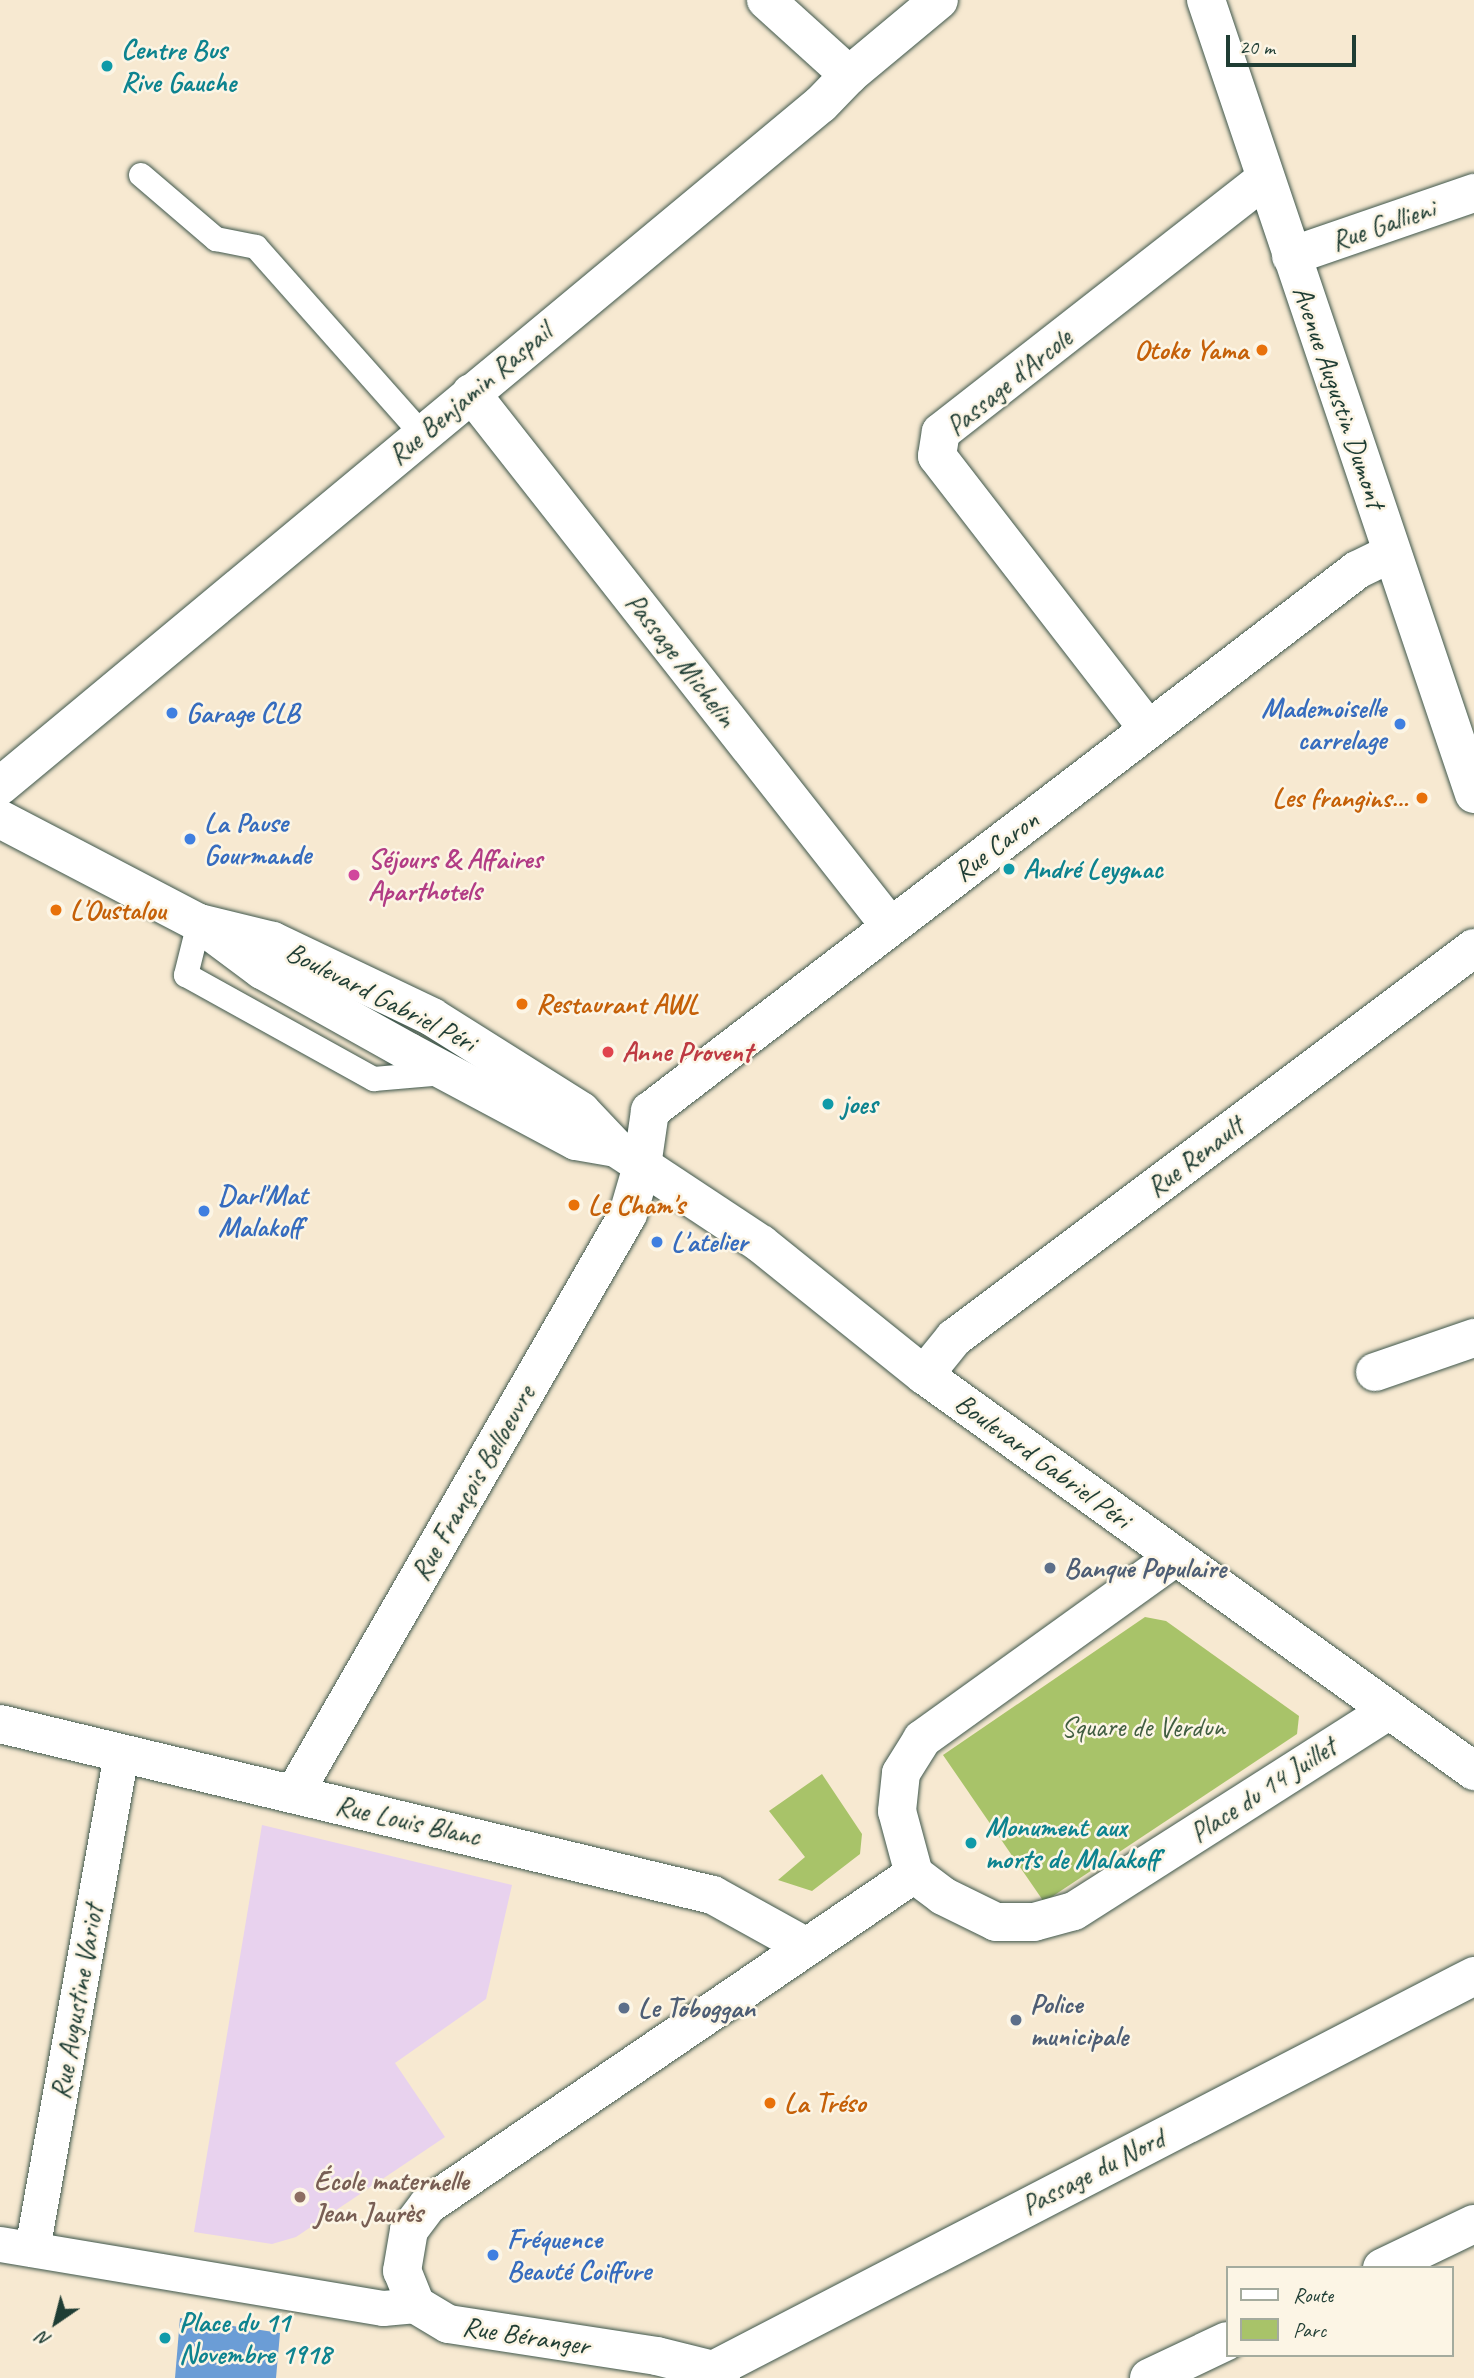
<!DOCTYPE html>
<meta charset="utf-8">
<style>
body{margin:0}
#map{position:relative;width:1474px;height:2378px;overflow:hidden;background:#f7e9d1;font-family:Caveat,sans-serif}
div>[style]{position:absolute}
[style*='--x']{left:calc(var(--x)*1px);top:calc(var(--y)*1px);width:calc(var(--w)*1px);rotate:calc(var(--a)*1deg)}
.built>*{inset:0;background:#e8d2ee}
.green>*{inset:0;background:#a8c369}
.water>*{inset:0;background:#6b9dd6}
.roads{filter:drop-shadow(0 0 2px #3f574c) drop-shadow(0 0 2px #3f574c)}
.service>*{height:24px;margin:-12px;padding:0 12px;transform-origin:12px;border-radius:12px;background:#fff}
.pedestrian>*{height:35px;margin:-17.5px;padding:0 17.5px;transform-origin:17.5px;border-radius:17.5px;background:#fff}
.minor>*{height:38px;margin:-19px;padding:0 19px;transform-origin:19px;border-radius:19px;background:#fff}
.tertiary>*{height:38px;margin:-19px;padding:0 19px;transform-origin:19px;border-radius:19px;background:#fff}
.secondary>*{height:38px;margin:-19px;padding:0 19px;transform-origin:19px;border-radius:19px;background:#fff}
.dots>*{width:19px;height:19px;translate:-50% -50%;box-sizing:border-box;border:4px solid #fcf5e5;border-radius:50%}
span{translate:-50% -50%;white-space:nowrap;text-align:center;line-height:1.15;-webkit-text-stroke:5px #fcf5e5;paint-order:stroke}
.culture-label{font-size:28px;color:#0d838f;font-weight:700}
.left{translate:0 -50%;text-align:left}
.street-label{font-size:28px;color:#1f3d34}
.food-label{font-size:28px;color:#c56008;font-weight:700}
.right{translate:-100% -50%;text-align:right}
.shop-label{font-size:28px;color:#366cbe;font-weight:700}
.hotel-label{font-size:28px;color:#b23c85;font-weight:700}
.health-label{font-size:28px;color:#be3a42;font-weight:700}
.service-label{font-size:28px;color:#4e5e75;font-weight:700}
.park-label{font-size:28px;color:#415e41}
.education-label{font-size:28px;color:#785e54;font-weight:700}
.legend{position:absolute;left:1226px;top:2266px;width:228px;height:91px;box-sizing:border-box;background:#fcf5e5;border:2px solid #a4ab9e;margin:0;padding:9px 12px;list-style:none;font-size:21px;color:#1f3d34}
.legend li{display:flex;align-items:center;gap:14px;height:35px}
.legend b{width:35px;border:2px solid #a4ab9e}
.north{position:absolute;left:21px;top:2287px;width:70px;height:70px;-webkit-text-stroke:5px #fcf5e5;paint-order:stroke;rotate:215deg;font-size:19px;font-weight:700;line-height:28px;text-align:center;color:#1f3d34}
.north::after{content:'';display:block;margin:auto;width:24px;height:32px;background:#1f3d34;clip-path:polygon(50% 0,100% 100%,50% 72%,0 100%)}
.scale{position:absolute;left:1226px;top:35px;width:130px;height:32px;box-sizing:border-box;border:4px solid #1f3d34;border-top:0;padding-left:9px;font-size:21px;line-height:24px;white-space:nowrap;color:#1f3d34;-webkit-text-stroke:5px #fcf5e5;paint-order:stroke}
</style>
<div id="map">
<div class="built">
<i style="clip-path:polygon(262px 1825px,512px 1885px,486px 1999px,395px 2063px,445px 2137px,296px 2237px,272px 2244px,194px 2232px)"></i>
</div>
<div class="green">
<i style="clip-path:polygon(1145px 1617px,1166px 1621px,1299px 1716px,1297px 1734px,1044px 1902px,943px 1755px)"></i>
<i style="clip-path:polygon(822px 1774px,862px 1834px,860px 1854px,812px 1891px,778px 1880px,805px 1857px,769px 1811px)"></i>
</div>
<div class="water">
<i style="clip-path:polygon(180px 2318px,280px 2333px,276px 2378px,175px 2378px)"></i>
</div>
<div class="roads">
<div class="service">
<i style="--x:141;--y:175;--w:99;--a:40.5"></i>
<i style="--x:216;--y:239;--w:41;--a:11.3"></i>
<i style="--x:256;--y:247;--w:250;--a:48.4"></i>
<i style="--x:199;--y:923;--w:54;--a:104"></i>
<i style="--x:186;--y:975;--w:215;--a:29"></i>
<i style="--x:374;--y:1079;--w:70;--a:-4.9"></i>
</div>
<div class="pedestrian">
<i style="--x:0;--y:2244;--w:388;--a:9.5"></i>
<i style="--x:383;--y:2308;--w:33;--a:-5"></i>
<i style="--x:32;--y:2249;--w:503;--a:-79.81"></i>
</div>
<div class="minor">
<i style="--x:766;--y:0;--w:112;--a:42.1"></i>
<i style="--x:1291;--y:256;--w:194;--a:-19"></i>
<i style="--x:471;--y:393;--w:678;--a:51.83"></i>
<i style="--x:1148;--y:729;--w:345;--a:-127.7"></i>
<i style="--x:937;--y:456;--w:24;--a:-81"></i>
<i style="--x:941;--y:432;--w:411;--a:-38"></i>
<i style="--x:0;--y:786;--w:1067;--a:-39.72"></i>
<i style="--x:821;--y:104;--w:40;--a:-46"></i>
<i style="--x:849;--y:75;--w:117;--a:-39.8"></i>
<i style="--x:1375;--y:1372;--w:105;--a:-19"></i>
<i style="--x:924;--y:1375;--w:48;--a:-51"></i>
<i style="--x:954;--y:1338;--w:650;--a:-36.87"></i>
<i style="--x:0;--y:1724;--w:733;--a:13.49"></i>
<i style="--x:713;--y:1895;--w:105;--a:29"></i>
<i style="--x:294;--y:1794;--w:669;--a:-60.06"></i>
<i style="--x:628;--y:1214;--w:50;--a:-73.7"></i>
<i style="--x:642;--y:1166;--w:56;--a:-81.7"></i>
<i style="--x:650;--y:1111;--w:890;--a:-37.42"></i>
<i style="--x:1357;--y:570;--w:37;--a:-26"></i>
<i style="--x:914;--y:1874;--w:36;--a:37"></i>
<i style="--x:943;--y:1896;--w:59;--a:26.1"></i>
<i style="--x:996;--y:1922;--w:38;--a:0"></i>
<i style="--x:1034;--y:1922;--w:41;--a:-15.4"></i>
<i style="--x:1074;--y:1911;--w:372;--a:-32.5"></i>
<i style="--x:914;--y:1874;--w:65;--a:-105.1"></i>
<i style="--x:897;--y:1811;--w:38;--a:-84"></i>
<i style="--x:901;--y:1773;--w:40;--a:-58"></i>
<i style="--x:922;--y:1739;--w:310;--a:-35.7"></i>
<i style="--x:1382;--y:2268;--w:102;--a:-25.6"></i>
<i style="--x:713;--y:2370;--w:857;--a:-27.37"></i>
<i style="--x:721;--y:2378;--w:11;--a:-135"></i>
<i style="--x:713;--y:2370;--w:58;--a:-166"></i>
<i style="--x:657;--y:2356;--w:211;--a:-171.3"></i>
<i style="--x:448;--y:2324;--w:37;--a:-149"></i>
<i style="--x:416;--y:2305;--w:37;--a:-112"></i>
<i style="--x:402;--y:2271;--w:42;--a:-80.3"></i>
<i style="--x:409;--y:2230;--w:31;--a:-53"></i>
<i style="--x:428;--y:2205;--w:588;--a:-34.26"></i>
<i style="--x:1149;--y:2378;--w:86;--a:-25.4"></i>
</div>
<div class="tertiary">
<i style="--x:1206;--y:0;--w:838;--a:71.35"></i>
</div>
<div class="secondary">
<i style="--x:0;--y:819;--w:225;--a:27.6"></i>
<i style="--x:199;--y:923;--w:79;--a:36.7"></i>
<i style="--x:262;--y:970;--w:168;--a:29.2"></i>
<i style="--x:409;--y:1052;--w:189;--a:28.1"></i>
<i style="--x:576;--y:1141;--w:41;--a:9.9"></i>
<i style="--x:199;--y:923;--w:76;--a:13.7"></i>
<i style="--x:273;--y:941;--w:176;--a:25.5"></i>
<i style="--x:432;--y:1017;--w:176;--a:32.2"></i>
<i style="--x:581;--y:1111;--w:51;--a:46.6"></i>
<i style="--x:616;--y:1148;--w:174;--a:33.5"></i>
<i style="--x:761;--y:1244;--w:209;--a:38.8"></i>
<i style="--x:924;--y:1375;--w:678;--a:35.75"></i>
</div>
</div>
<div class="dots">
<i style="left:107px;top:66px;background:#0f9aa8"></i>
<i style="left:1262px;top:350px;background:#e8710a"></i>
<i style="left:172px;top:713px;background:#3f7fe0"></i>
<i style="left:1400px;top:724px;background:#3f7fe0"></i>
<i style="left:1422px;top:798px;background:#e8710a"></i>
<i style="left:190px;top:839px;background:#3f7fe0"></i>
<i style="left:1009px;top:869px;background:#0f9aa8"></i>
<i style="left:354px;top:875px;background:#d1479c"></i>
<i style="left:56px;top:910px;background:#e8710a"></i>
<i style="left:522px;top:1004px;background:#e8710a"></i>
<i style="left:608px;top:1052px;background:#e0444e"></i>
<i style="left:828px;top:1104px;background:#0f9aa8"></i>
<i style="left:574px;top:1205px;background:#e8710a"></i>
<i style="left:204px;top:1211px;background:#3f7fe0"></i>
<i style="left:657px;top:1242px;background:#3f7fe0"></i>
<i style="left:1050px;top:1568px;background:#5c6f8a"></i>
<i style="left:971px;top:1843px;background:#0f9aa8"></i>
<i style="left:624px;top:2008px;background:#5c6f8a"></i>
<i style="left:1016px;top:2020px;background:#5c6f8a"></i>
<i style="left:770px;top:2103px;background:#e8710a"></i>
<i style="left:300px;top:2197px;background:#8d6e63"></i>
<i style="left:493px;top:2255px;background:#3f7fe0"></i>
<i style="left:165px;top:2338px;background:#0f9aa8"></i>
</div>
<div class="culture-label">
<span class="left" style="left:121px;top:66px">Centre Bus<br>Rive Gauche</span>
<span class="left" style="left:1023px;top:869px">André Leygnac</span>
<span class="left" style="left:842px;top:1104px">joes</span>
<span class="left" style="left:985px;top:1843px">Monument aux<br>morts de Malakoff</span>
<span class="left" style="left:179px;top:2338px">Place du 11<br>Novembre 1918</span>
</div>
<div class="street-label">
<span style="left:1383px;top:225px;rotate:-19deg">Rue Gallieni</span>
<span style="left:1009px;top:382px;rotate:-39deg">Passage d'Arcole</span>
<span style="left:470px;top:394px;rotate:-40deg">Rue Benjamin Raspail</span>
<span style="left:1339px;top:397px;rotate:71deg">Avenue Augustin Dumont</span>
<span style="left:681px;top:660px;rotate:52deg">Passage Michelin</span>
<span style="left:996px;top:846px;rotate:-37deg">Rue Caron</span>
<span style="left:381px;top:997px;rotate:27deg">Boulevard Gabriel Péri</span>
<span style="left:1195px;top:1157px;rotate:-37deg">Rue Renault</span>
<span style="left:1043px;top:1461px;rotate:36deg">Boulevard Gabriel Péri</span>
<span style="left:473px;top:1483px;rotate:-60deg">Rue François Belloeuvre</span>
<span style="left:1263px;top:1790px;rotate:-33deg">Place du 14 Juillet</span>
<span style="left:408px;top:1821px;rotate:13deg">Rue Louis Blanc</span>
<span style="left:77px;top:2002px;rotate:-80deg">Rue Augustine Variot</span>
<span style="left:1093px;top:2172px;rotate:-27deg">Passage du Nord</span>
<span style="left:526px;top:2336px;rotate:9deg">Rue Béranger</span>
</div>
<div class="food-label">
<span class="right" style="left:1248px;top:350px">Otoko Yama</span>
<span class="right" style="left:1408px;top:798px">Les frangins...</span>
<span class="left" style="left:70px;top:910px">L'Oustalou</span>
<span class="left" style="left:536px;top:1004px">Restaurant AWL</span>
<span class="left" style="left:588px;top:1205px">Le Cham's</span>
<span class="left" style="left:784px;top:2103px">La Tréso</span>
</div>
<div class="shop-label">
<span class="right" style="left:1386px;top:724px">Mademoiselle<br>carrelage</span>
<span class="left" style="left:186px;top:713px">Garage CLB</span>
<span class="left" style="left:204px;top:839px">La Pause<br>Gourmande</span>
<span class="left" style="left:218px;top:1211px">Darl'Mat<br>Malakoff</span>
<span class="left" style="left:671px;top:1242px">L'atelier</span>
<span class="left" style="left:507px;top:2255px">Fréquence<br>Beauté Coiffure</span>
</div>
<div class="hotel-label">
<span class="left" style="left:368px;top:875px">Séjours &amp; Affaires<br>Aparthotels</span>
</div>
<div class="health-label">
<span class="left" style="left:622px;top:1052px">Anne Provent</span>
</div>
<div class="service-label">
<span class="left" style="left:1064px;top:1568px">Banque Populaire</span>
<span class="left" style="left:1030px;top:2020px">Police<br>municipale</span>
<span class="left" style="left:638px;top:2008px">Le Toboggan</span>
</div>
<div class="park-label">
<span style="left:1143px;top:1727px">Square de Verdun</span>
</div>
<div class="education-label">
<span class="left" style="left:314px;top:2197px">École maternelle<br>Jean Jaurès</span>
</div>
<ul class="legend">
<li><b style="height:9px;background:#fff"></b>Route</li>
<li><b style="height:19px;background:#a8c369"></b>Parc</li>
</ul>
<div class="north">N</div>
<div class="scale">20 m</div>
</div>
